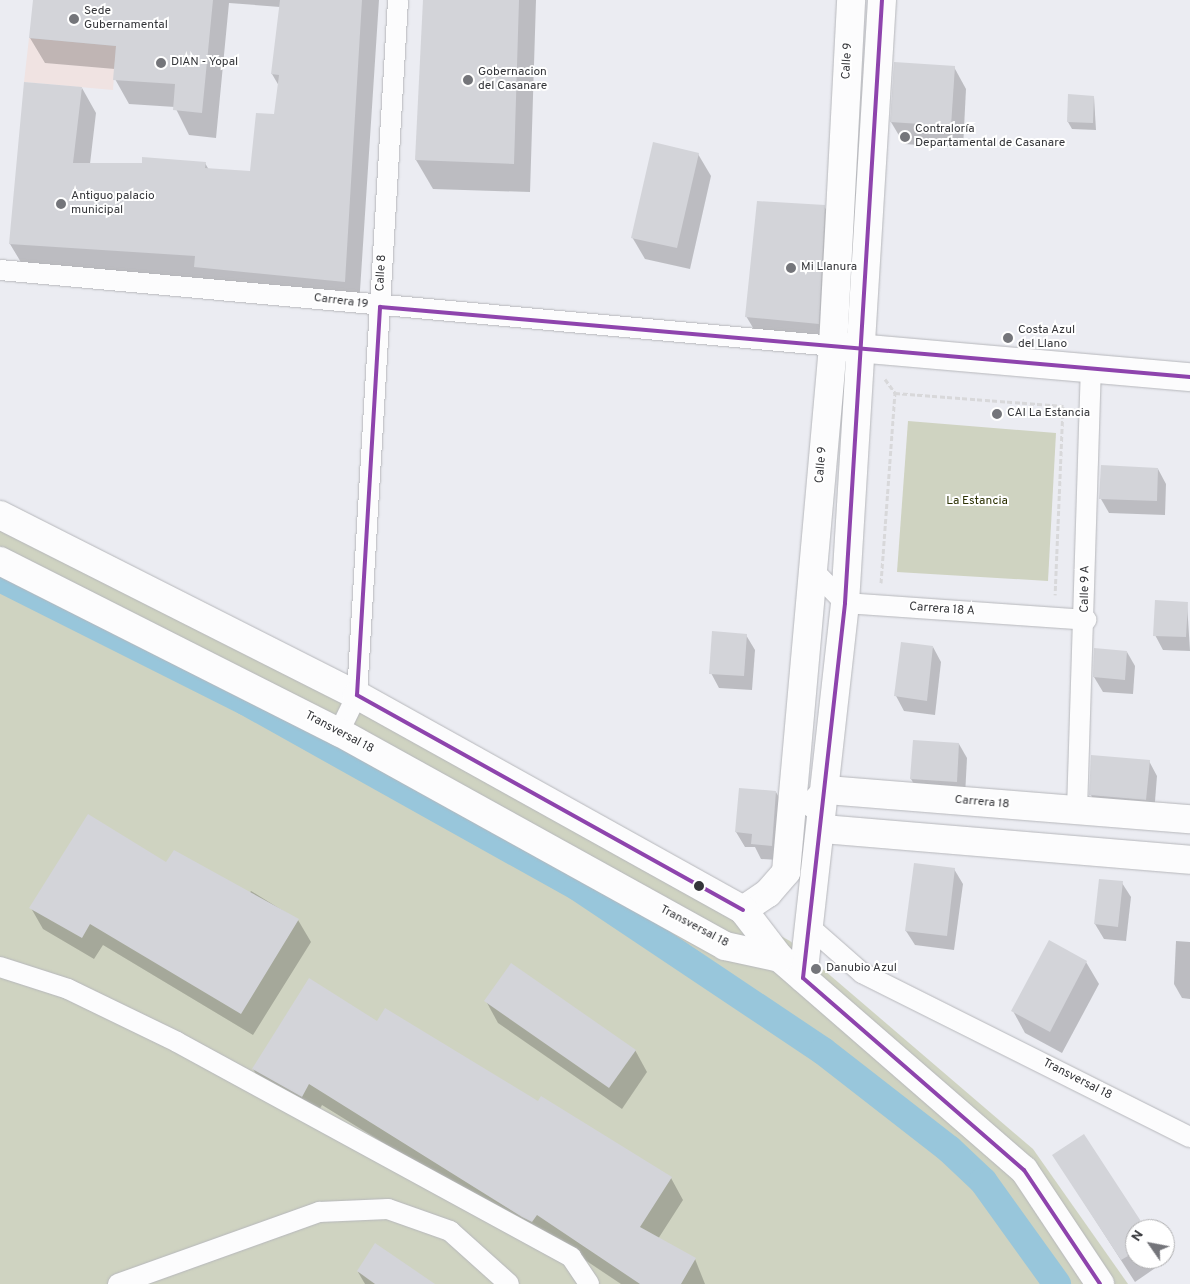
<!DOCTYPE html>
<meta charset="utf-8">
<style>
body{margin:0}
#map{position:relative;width:1190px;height:1284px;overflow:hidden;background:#ebecf2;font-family:Overpass,sans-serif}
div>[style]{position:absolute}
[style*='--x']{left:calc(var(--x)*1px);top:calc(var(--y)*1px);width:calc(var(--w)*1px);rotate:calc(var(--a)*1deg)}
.commercial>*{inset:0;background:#f0e3e2}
.green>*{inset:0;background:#cfd3c1}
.shadow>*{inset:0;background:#0003}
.canal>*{height:28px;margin:-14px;padding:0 14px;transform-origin:14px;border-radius:14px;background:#98c6db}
.building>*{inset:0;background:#d3d4d9}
.path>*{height:3px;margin-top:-1.5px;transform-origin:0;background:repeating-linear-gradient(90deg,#d8d8da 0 5px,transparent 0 7.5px)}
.roads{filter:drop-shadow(0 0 1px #b6b7bb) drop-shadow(0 0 1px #b6b7bb)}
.street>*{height:20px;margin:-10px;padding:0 10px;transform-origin:10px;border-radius:10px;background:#fcfcfd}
.secondary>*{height:28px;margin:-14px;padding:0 14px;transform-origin:14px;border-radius:14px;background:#fcfcfd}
.primary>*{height:28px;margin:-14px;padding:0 14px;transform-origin:14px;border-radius:14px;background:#fcfcfd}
.bus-1>*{height:4px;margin:-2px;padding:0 2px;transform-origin:2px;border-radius:2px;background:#8e44ad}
.dots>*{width:14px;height:14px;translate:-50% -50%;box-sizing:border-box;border:2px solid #fff;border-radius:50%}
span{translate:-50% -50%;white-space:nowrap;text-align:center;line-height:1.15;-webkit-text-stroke:4px #fff;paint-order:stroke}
.poi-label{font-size:12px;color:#343539}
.left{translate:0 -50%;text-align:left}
.street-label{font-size:12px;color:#343539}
.park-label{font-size:12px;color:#2c3103}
.north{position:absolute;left:1125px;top:1219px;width:50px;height:50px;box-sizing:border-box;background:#fff;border:1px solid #aeaeb0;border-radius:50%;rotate:303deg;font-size:14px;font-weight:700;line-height:20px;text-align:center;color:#343539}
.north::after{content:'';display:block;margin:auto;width:18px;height:22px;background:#74757a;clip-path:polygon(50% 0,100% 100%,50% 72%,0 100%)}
</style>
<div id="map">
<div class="commercial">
<i style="clip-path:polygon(29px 38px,116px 46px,113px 90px,24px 82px)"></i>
</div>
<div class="green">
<i style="clip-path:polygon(908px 421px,1056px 433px,1048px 581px,897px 572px)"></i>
<i style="clip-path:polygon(0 521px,790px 941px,1033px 1149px,1128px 1284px,0 1284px)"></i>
</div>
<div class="shadow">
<i style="clip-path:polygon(34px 0,379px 0,359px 306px,25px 269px,10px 244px,82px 88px,96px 113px,90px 164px,205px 163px,209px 170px,251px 173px,275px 115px,279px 86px,272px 74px,280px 7px,229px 3px,216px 138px,189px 135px,175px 107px,129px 104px,115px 79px,115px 69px,45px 63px,30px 38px)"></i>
<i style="clip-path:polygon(424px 0,536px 0,530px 192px,433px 189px,416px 160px)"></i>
<i style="clip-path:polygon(895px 63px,954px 67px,966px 89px,963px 148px,904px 144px,891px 122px)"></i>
<i style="clip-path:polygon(1094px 97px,1096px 130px,1072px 129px,1068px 122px)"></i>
<i style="clip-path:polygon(698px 154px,711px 176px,690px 269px,645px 259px,632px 237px)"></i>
<i style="clip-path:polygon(824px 206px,837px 228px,830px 345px,759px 338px,746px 316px)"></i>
<i style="clip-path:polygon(1158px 469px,1166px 484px,1165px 515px,1109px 513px,1101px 499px)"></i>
<i style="clip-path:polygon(1187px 603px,1190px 651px,1163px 650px,1155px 635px)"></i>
<i style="clip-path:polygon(746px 635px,755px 650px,752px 690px,719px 688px,711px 673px)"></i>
<i style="clip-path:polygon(933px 647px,941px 662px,935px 715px,904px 711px,896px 696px)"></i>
<i style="clip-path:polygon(1127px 652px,1135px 666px,1133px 694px,1103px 692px,1094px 677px)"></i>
<i style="clip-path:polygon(914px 742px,959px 744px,967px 758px,965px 796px,920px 794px,911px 779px)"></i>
<i style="clip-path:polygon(1149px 761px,1157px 776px,1154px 814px,1099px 810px,1091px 795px)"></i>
<i style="clip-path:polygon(776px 792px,784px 807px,779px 860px,761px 859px,755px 847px,745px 847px,736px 832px)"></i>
<i style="clip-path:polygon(167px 864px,248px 896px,251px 891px,298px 920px,311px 942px,253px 1035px,103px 945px,94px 959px,43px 929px,31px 908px)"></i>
<i style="clip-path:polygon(954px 869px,963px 884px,954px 950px,915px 945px,906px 931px)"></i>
<i style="clip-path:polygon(1122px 883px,1131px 897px,1126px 941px,1104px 939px,1095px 924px)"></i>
<i style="clip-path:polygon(1176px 941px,1190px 942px,1190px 999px,1182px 998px,1174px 984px)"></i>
<i style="clip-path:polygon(1086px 962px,1099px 984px,1062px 1053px,1025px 1033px,1013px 1011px)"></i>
<i style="clip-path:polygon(486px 1001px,635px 1050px,647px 1072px,622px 1109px,498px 1023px)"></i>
<i style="clip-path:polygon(377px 1023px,539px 1102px,671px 1178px,683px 1200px,658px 1239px,695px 1259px,705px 1284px,621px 1284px,549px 1236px,545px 1243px,322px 1105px,315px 1118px,266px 1091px,253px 1069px)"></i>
<i style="clip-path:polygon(1054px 1156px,1144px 1229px,1135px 1229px,1135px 1259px,1164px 1262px,1135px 1282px)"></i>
<i style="clip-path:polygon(358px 1272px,433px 1284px,365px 1284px)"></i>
</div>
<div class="canal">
<i style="--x:0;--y:578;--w:274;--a:26.7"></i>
<i style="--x:245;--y:701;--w:381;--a:29.2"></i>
<i style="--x:578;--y:887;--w:295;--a:33.8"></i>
<i style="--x:823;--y:1051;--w:160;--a:37.9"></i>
<i style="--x:949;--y:1149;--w:47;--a:43.3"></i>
<i style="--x:983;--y:1181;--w:127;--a:54.3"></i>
</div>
<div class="building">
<i style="clip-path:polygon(33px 0,213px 0,202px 113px,173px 110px,175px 84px,113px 80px,116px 46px,29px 38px)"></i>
<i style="clip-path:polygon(280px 0,362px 0,345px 282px,194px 267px,195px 256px,9px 244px,24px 82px,82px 87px,73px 163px,142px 163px,142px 157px,206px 162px,205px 168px,250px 171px,256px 113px,274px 114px,279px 75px,271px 74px)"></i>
<i style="clip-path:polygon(423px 0,519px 0,514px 164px,415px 160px)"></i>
<i style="clip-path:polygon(894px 62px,955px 66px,951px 126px,890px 122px)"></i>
<i style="clip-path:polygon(1068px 94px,1094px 96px,1093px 123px,1067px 122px)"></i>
<i style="clip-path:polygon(653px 142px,699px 153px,677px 248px,631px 238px)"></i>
<i style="clip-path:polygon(757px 201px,825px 205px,819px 324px,745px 317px)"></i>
<i style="clip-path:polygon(1101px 465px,1158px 468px,1157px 501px,1099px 499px)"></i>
<i style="clip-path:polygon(1155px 600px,1188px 602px,1186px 637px,1153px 636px)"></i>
<i style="clip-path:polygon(712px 631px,747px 634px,744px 676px,709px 674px)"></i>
<i style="clip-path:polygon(901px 642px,933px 646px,927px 701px,894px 696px)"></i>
<i style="clip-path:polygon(1094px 648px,1127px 651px,1125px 680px,1093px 677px)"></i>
<i style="clip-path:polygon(913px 740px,959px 743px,957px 782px,910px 779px)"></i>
<i style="clip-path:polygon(1091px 755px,1150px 760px,1146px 800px,1089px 795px)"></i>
<i style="clip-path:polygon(739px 788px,776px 791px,772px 846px,751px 844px,752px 834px,735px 832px)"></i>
<i style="clip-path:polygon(88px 814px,166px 862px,174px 850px,299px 919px,241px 1014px,90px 924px,82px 938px,29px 908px)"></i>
<i style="clip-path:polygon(914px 863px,955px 868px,947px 936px,905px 931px)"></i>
<i style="clip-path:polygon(1099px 879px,1123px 881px,1118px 927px,1094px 924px)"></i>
<i style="clip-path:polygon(1049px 940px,1087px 961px,1050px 1032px,1011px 1011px)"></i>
<i style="clip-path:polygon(511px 963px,636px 1050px,609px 1088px,484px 1001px)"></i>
<i style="clip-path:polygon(309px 978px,377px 1021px,385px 1008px,538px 1101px,541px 1096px,672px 1177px,640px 1227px,696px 1258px,681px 1284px,640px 1284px,537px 1215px,532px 1222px,522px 1217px,309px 1084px,302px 1097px,252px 1069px)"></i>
<i style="clip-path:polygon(1084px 1134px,1146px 1229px,1135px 1229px,1135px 1252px,1121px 1260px,1052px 1155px)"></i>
<i style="clip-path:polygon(375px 1243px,435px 1284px,375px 1284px,357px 1271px)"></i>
</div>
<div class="path">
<i style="--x:885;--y:379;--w:17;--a:54"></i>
<i style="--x:881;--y:583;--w:191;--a:-85.8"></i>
<i style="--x:895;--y:393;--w:169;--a:4.4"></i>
<i style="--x:1063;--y:406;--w:189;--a:92.4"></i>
</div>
<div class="roads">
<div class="street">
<i style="--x:0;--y:270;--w:836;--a:5.21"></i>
<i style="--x:812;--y:569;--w:47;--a:45.9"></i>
<i style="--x:845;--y:603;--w:242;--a:4"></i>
<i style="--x:339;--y:732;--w:41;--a:-64.1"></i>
<i style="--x:357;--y:695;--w:696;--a:-86.62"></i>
<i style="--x:1077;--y:810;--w:442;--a:-88.2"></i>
<i style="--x:812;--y:929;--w:67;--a:41.3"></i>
<i style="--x:862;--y:973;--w:367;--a:26.6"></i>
<i style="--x:0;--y:967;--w:71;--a:17.9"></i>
<i style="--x:68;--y:989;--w:121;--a:25.9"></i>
<i style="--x:177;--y:1042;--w:449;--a:28.6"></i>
<i style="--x:571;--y:1257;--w:32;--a:56"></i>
<i style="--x:118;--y:1284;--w:214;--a:-19.7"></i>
<i style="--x:319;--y:1212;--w:69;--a:-2.5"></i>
<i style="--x:388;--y:1209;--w:66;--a:19.5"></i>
<i style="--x:450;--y:1231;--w:79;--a:41.9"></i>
</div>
<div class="secondary">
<i style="--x:845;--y:347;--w:346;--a:5"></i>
<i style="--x:814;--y:804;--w:19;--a:-47"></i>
<i style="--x:827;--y:790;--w:364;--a:4.6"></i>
<i style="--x:823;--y:829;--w:368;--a:4.8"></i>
<i style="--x:743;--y:910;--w:30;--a:-34"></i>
<i style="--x:768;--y:893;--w:28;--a:-49"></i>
<i style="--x:786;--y:872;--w:528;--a:-84.89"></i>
<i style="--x:833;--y:346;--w:346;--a:-87"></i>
<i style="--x:803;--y:978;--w:377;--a:-83.6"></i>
<i style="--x:845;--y:603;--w:604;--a:-86.49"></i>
</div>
<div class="primary">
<i style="--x:0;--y:515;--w:400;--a:26.8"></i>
<i style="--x:357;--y:695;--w:442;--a:29.1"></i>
<i style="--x:743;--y:910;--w:61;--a:52.4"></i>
<i style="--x:780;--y:958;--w:323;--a:41"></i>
<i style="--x:1024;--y:1170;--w:137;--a:56.3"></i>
<i style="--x:0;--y:561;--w:380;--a:26.8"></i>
<i style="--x:339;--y:732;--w:441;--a:29"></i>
<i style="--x:725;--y:946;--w:56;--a:12.3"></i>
</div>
</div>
<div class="bus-1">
<i style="--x:743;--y:910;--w:442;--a:-150.9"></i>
<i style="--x:357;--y:695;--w:389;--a:-86.6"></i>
<i style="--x:380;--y:307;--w:813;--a:4.94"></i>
<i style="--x:803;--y:978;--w:377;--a:-83.6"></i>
<i style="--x:845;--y:603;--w:604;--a:-86.49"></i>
<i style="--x:803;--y:978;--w:293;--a:41"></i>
<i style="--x:1024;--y:1170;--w:137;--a:56.3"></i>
</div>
<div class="dots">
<i style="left:74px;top:19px;background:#74757a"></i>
<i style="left:161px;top:63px;background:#74757a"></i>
<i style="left:468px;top:80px;background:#74757a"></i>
<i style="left:905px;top:137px;background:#74757a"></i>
<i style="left:61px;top:204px;background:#74757a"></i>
<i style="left:791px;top:268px;background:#74757a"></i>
<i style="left:1008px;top:338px;background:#74757a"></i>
<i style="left:997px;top:414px;background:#74757a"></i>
<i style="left:699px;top:886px;background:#343539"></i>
<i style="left:816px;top:969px;background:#74757a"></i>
</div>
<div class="poi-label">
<span class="left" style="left:84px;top:19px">Sede<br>Gubernamental</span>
<span class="left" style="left:171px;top:63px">DIAN - Yopal</span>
<span class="left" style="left:478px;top:80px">Gobernacion<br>del Casanare</span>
<span class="left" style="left:915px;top:137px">Contraloría<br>Departamental de Casanare</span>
<span class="left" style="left:71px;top:204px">Antiguo palacio<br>municipal</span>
<span class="left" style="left:801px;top:268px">Mi Llanura</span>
<span class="left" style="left:1018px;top:338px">Costa Azul<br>del Llano</span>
<span class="left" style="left:1007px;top:414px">CAI La Estancia</span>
<span class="left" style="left:826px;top:969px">Danubio Azul</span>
</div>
<div class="street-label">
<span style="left:848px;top:61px;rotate:-87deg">Calle 9</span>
<span style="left:382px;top:273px;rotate:-87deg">Calle 8</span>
<span style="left:341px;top:302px;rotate:7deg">Carrera 19</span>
<span style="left:822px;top:465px;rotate:-85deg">Calle 9</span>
<span style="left:1086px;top:589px;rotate:-89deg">Calle 9 A</span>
<span style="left:942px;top:610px;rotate:4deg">Carrera 18 A</span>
<span style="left:339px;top:733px;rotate:28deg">Transversal 18</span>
<span style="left:982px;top:803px;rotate:5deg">Carrera 18</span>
<span style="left:694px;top:927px;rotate:28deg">Transversal 18</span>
<span style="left:1077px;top:1080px;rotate:27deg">Transversal 18</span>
</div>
<div class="park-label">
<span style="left:977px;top:502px">La Estancia</span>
</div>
<div class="north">N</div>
</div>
